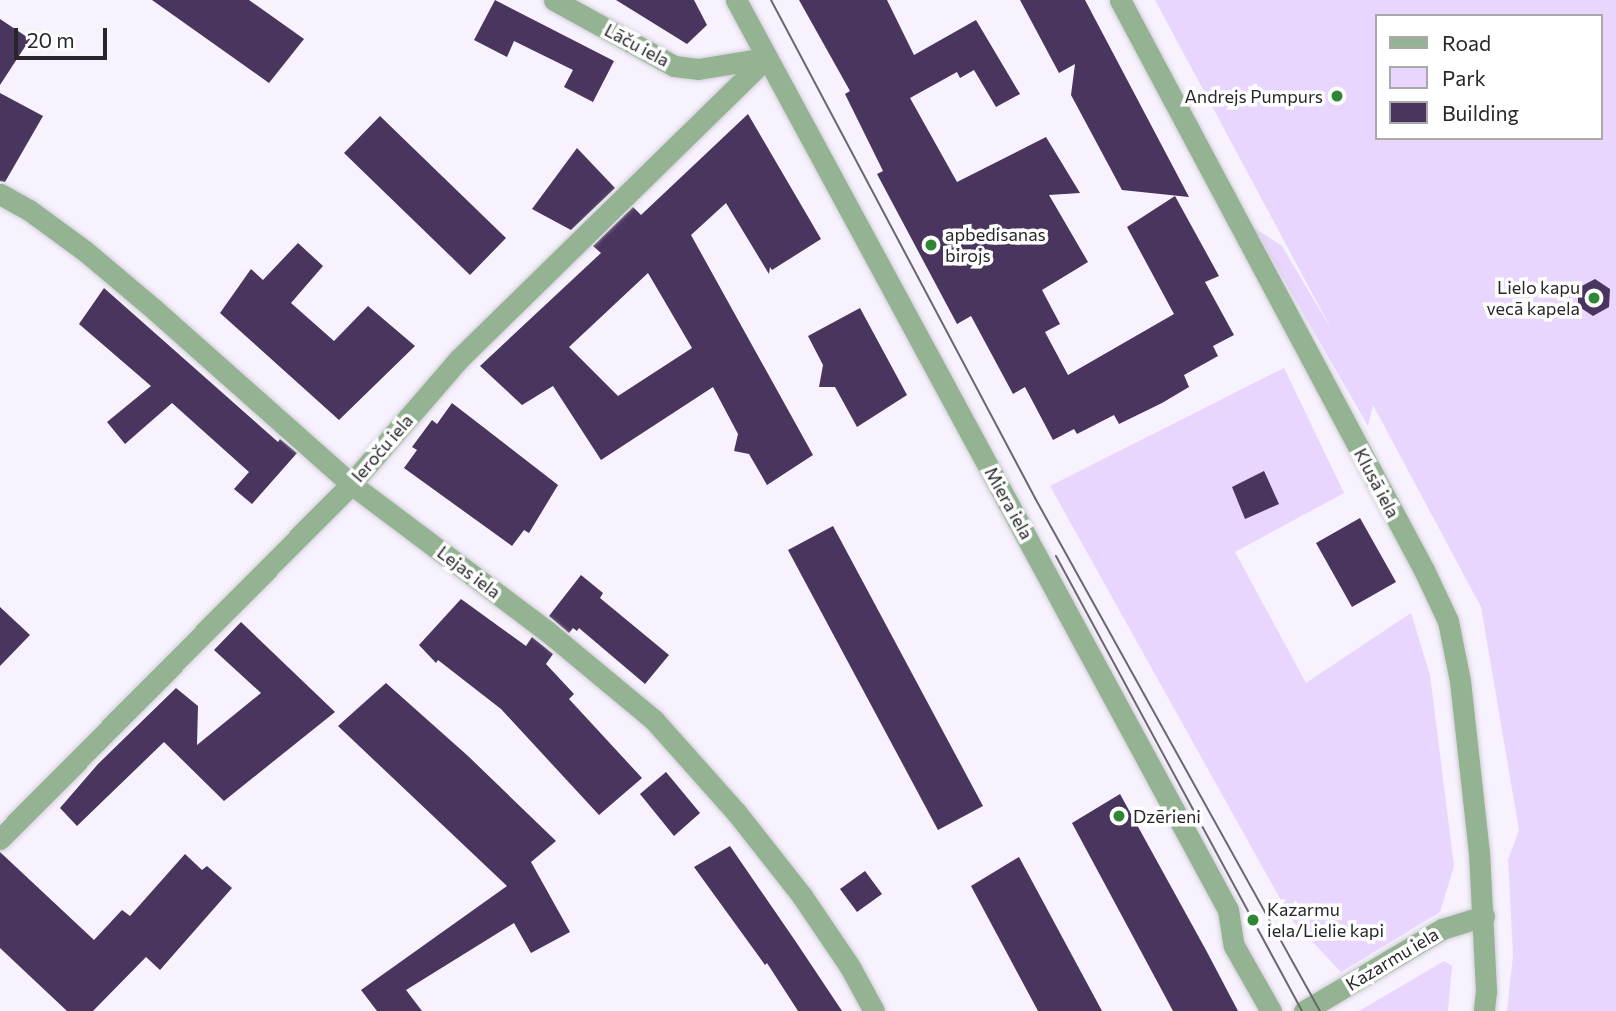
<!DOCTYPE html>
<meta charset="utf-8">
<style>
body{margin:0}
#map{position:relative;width:1616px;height:1011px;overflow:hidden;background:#f7f2fd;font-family:Commissioner,sans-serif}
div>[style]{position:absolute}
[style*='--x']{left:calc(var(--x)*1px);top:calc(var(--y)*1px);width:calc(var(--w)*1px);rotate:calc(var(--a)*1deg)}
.green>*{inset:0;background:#e8d6fe}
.building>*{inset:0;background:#49355d}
.roads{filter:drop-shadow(0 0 2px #d2cdd7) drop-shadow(0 0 2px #d2cdd7)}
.minor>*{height:21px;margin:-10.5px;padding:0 10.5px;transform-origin:10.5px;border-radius:10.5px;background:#93b392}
.tram>*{height:2px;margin:-1px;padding:0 1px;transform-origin:1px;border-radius:1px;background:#6a686e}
.dots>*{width:19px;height:19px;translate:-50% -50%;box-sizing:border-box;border:4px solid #fff;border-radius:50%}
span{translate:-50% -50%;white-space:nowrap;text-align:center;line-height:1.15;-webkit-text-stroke:7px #fff;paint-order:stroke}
.street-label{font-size:18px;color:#27262a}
.poi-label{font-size:18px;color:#27262a}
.right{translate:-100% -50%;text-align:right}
.left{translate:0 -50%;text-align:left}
.legend{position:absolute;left:1375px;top:14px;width:228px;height:126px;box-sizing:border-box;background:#fff;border:2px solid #a9a8aa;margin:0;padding:9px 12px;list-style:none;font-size:21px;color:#27262a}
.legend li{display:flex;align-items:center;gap:14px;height:35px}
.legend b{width:35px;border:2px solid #a9a8aa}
.scale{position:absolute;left:14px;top:28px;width:93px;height:32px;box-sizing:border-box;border:4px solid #27262a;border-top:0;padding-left:9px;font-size:21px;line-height:24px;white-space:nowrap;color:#27262a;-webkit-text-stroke:5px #fff;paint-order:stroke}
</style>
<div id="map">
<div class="green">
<i style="clip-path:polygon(evenodd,1155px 0,1616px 0,1616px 1011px,1507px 1011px,1513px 955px,1508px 860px,1519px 830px,1481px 607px,1373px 405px,1368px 426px,1254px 228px,1282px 246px,1334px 334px,1155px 0,1376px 16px,1600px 16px,1600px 138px,1376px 138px,1376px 16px)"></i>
<i style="clip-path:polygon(1284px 368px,1344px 493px,1235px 552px,1306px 683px,1411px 613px,1430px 675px,1454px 866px,1440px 912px,1341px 972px,1292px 920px,1050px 486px)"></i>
<i style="clip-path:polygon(1444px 961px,1452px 966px,1448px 1011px,1359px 1011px)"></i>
</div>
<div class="building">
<i style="clip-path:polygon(152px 0,249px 0,304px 39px,269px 83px)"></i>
<i style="clip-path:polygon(495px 0,614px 61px,593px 102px,564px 87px,573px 70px,514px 41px,507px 57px,474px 40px)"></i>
<i style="clip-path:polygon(616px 0,694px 0,707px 25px,687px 44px)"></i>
<i style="clip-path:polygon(799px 0,887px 0,914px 55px,976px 20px,1020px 94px,996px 107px,974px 70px,960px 78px,957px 72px,910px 98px,957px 182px,1046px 137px,1080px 193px,1049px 195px,1088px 262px,1042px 290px,1060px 324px,1045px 332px,1068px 375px,1174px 314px,1127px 227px,1175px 196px,1219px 276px,1205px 282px,1234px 335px,1213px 346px,1218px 356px,1184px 375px,1189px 387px,1162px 403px,1119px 424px,1114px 415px,1077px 434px,1074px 429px,1053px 440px,1025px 387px,1013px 394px,971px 316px,957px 324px,877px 174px,883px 171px,845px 94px,850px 91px)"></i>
<i style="clip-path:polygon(1020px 0,1085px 0,1189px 197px,1122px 190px,1071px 95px,1075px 64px,1059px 73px)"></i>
<i style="clip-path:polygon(0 19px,30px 39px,0 85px)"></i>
<i style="clip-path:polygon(0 93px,43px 116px,5px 182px,0 181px)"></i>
<i style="clip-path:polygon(evenodd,748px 114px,821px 239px,772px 270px,770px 267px,769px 274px,726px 203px,691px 235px,813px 455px,767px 485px,749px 454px,734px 451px,738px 434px,713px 387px,601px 460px,553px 386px,522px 405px,480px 366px,601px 253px,593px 246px,633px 207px,641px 215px,748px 114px,648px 273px,692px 348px,618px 396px,569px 347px,648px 273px)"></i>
<i style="clip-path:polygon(380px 116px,506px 238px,470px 275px,344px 153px)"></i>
<i style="clip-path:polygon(577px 148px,615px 188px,571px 230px,532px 209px)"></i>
<i style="clip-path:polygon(298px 243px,323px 266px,291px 303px,334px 341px,368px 306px,415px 346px,339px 420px,220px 313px,251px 269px,263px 280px)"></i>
<i style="clip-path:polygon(1595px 279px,1610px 289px,1609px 307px,1593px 316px,1578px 306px,1578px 288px)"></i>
<i style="clip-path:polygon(104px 288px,278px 442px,280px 439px,297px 453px,252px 504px,234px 489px,249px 472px,172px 403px,125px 444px,107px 422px,151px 386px,79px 324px)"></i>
<i style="clip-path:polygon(860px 308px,907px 395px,857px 427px,835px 387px,819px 387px,823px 365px,808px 336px)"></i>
<i style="clip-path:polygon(452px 403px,558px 485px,529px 533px,524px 530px,512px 546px,404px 468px,417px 450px,412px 447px,432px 420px,437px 424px)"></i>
<i style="clip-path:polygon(1264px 471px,1279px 504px,1245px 519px,1232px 487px)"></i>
<i style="clip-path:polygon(1360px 518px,1396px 582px,1352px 607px,1316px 543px)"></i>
<i style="clip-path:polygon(833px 526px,983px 806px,938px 830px,788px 550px)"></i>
<i style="clip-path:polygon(581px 575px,603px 593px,600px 598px,669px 655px,645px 684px,579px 628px,577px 631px,573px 628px,569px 633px,549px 616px)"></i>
<i style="clip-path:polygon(461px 599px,526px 646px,532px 637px,553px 654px,546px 664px,574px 694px,569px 699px,642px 778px,599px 815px,501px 709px,438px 660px,436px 663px,419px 645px)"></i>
<i style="clip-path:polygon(0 607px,30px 635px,0 666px)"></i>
<i style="clip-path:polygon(241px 622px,335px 712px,224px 801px,164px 742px,77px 826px,60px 808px,98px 764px,176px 688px,198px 706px,197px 745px,261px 693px,214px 650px)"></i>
<i style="clip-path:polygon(386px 683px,468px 756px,556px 841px,531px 862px,570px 932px,531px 953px,514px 923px,406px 990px,422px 1011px,377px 1011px,361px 990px,507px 886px,338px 726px)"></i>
<i style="clip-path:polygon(666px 772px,700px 813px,674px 836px,640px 794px)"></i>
<i style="clip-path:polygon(1120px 794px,1207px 952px,1238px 1011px,1173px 1011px,1072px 823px)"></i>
<i style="clip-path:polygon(730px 846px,796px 942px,842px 1011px,798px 1011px,767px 963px,765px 965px,694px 867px)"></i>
<i style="clip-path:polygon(0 852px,94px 940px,122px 910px,130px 916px,185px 854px,202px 870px,207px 866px,232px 888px,160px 970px,146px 957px,93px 1011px,67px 1011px,0 948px)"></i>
<i style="clip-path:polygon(1019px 857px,1102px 1011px,1038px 1011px,971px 886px)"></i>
<i style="clip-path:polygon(865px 871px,882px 894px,857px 912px,840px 889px)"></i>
</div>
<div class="roads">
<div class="minor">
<i style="--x:554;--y:0;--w:137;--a:28.8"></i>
<i style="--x:674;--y:66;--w:24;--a:7"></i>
<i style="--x:698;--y:69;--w:69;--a:-9.2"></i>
<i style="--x:736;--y:0;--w:1034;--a:61.6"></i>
<i style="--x:1228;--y:910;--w:36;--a:81"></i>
<i style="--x:1234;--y:946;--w:75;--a:60.4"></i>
<i style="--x:1120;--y:0;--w:646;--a:61.93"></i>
<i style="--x:1424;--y:570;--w:56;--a:64.8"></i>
<i style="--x:1448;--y:621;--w:61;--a:78.7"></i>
<i style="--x:1460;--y:681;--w:172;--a:83.7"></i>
<i style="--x:1479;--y:852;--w:139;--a:87.1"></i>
<i style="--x:1486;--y:991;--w:20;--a:96"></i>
<i style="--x:0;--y:194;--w:33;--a:29"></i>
<i style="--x:29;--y:210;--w:69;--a:36.2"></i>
<i style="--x:85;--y:251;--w:92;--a:40.1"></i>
<i style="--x:155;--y:310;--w:262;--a:41.6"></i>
<i style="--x:351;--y:484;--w:246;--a:36.9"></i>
<i style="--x:548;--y:632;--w:138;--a:39.7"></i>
<i style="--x:654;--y:720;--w:123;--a:48.3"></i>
<i style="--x:736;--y:812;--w:107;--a:51.8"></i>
<i style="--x:802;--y:896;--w:86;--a:55.9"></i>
<i style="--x:850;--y:967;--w:50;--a:61.4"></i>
<i style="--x:0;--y:839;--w:499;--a:-45.3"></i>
<i style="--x:351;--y:484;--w:165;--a:-49.2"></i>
<i style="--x:459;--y:359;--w:430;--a:-44.4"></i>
<i style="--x:1304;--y:1011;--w:161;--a:-30.7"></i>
<i style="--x:1442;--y:929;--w:44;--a:-17.2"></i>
</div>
</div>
<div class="tram">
<i style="--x:771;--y:0;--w:564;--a:62.07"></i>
<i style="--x:1035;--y:498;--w:587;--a:60.95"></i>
<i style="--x:1056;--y:556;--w:517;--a:61.6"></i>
</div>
<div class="dots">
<i style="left:1337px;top:96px;background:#2f8635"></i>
<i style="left:931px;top:245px;background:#2f8635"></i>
<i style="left:1594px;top:298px;background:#2f8635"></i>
<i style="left:1119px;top:816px;background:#2f8635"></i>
<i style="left:1253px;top:920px;background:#2f8635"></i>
</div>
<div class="street-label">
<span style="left:637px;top:45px;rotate:28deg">Lāču iela</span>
<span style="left:382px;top:448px;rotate:-49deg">Ieroču iela</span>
<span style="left:1377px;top:483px;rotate:62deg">Klusā iela</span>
<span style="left:1009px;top:503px;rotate:61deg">Miera iela</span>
<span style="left:469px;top:572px;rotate:37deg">Lejas iela</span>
<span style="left:1392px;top:959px;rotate:-31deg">Kazarmu iela</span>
</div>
<div class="poi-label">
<span class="right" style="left:1323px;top:96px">Andrejs Pumpurs</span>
<span class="left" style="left:945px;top:245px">apbedisanas<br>birojs</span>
<span class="right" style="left:1580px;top:298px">Lielo kapu<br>vecā kapela</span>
<span class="left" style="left:1133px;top:816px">Dzērieni</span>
<span class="left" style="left:1267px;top:920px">Kazarmu<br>iela/Lielie kapi</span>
</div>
<ul class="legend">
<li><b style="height:9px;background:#93b392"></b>Road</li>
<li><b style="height:19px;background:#e8d6fe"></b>Park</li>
<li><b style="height:19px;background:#49355d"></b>Building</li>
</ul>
<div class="scale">20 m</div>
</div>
